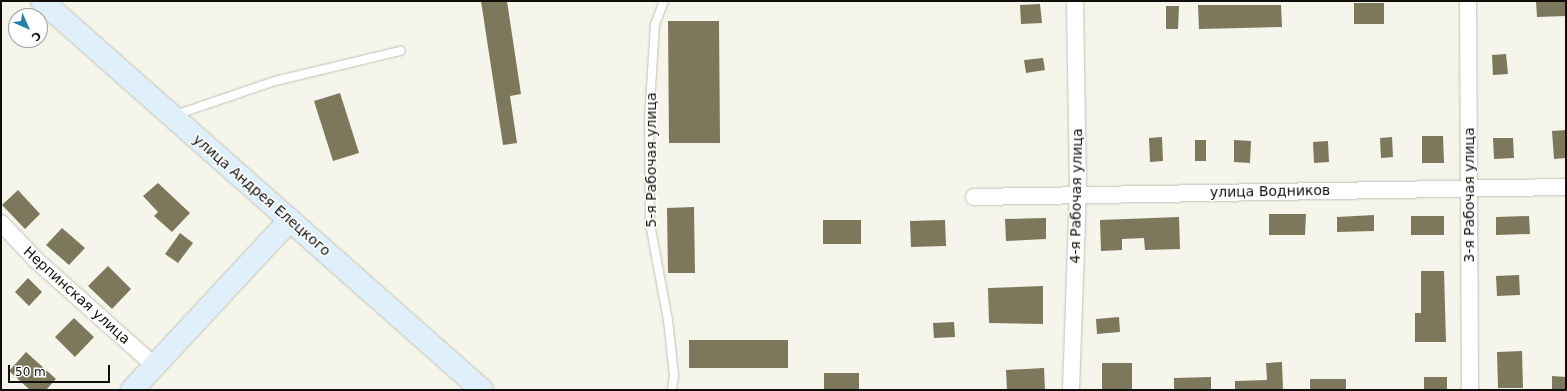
<!DOCTYPE html>
<meta charset="utf-8">
<style>
body{margin:0}
#map{position:relative;width:1567px;height:391px;overflow:hidden;background:#f6f5eb;font-family:"DejaVu Sans",sans-serif}
div>[style]{position:absolute}
[style*='--x']{left:calc(var(--x)*1px);top:calc(var(--y)*1px);width:calc(var(--w)*1px);rotate:calc(var(--a)*1deg)}
.building>*{inset:0;background:#7d775b}
.roads{filter:drop-shadow(0 0 1px #c2c1b8) drop-shadow(0 0 1px #c2c1b8)}
.service>*{height:8px;margin:-4px;padding:0 4px;transform-origin:4px;border-radius:4px;background:#fff}
.minor>*{height:16px;margin:-8px;padding:0 8px;transform-origin:8px;border-radius:8px;background:#fff}
.secondary>*{height:22px;margin:-11px;padding:0 11px;transform-origin:11px;border-radius:11px;background:#e0f0fa}
span{translate:-50% -50%;white-space:nowrap;text-align:center;line-height:1.15;-webkit-text-stroke:3px #fff;paint-order:stroke}
.street-label{font-size:14px;color:#100f0c}
.frame{position:absolute;inset:0;border:2px solid #100f0c;pointer-events:none}
.north{position:absolute;left:8px;top:8px;width:40px;height:40px;box-sizing:border-box;background:#fff;border:1px solid #9f9f9e;border-radius:50%;rotate:135deg;font-size:11px;font-weight:700;line-height:16px;text-align:center;color:#100f0c}
.north::after{content:'';display:block;margin:auto;width:14px;height:18px;background:#2580ae;clip-path:polygon(50% 0,100% 100%,50% 72%,0 100%)}
.scale{position:absolute;left:8px;top:365px;width:102px;height:18px;box-sizing:border-box;border:2px solid #100f0c;border-top:0;padding-left:5px;font-size:12px;line-height:14px;white-space:nowrap;color:#100f0c;-webkit-text-stroke:3px #fff;paint-order:stroke}
</style>
<div id="map">
<div class="building">
<i style="clip-path:polygon(481px 1px,507px 1px,521px 94px,510px 96px,517px 143px,503px 145px)"></i>
<i style="clip-path:polygon(1536px 1px,1566px 1px,1566px 16px,1537px 17px)"></i>
<i style="clip-path:polygon(1354px 3px,1384px 3px,1384px 24px,1354px 24px)"></i>
<i style="clip-path:polygon(1040px 4px,1042px 23px,1021px 24px,1020px 5px)"></i>
<i style="clip-path:polygon(1198px 5px,1281px 5px,1282px 27px,1199px 29px)"></i>
<i style="clip-path:polygon(1166px 6px,1179px 6px,1178px 29px,1166px 29px)"></i>
<i style="clip-path:polygon(668px 21px,719px 21px,720px 143px,669px 143px)"></i>
<i style="clip-path:polygon(1506px 54px,1508px 74px,1493px 75px,1492px 55px)"></i>
<i style="clip-path:polygon(1043px 58px,1045px 70px,1026px 73px,1024px 60px)"></i>
<i style="clip-path:polygon(340px 93px,359px 153px,333px 161px,314px 101px)"></i>
<i style="clip-path:polygon(1566px 130px,1566px 158px,1554px 159px,1552px 131px)"></i>
<i style="clip-path:polygon(1422px 136px,1443px 136px,1444px 163px,1422px 163px)"></i>
<i style="clip-path:polygon(1162px 137px,1163px 161px,1150px 162px,1149px 138px)"></i>
<i style="clip-path:polygon(1392px 137px,1393px 157px,1381px 158px,1380px 138px)"></i>
<i style="clip-path:polygon(1493px 138px,1513px 138px,1514px 158px,1494px 159px)"></i>
<i style="clip-path:polygon(1195px 140px,1206px 140px,1206px 161px,1195px 161px)"></i>
<i style="clip-path:polygon(1234px 140px,1251px 141px,1250px 163px,1234px 162px)"></i>
<i style="clip-path:polygon(1328px 141px,1329px 162px,1314px 163px,1313px 142px)"></i>
<i style="clip-path:polygon(158px 183px,190px 213px,172px 232px,154px 216px,158px 212px,143px 196px)"></i>
<i style="clip-path:polygon(18px 190px,40px 214px,25px 229px,2px 205px)"></i>
<i style="clip-path:polygon(694px 207px,695px 273px,668px 273px,667px 208px)"></i>
<i style="clip-path:polygon(1269px 214px,1306px 214px,1305px 235px,1269px 235px)"></i>
<i style="clip-path:polygon(1374px 215px,1374px 231px,1337px 232px,1337px 217px)"></i>
<i style="clip-path:polygon(1411px 216px,1444px 216px,1444px 235px,1411px 235px)"></i>
<i style="clip-path:polygon(1529px 216px,1530px 234px,1496px 235px,1496px 217px)"></i>
<i style="clip-path:polygon(1179px 217px,1180px 249px,1145px 250px,1144px 238px,1122px 239px,1122px 250px,1101px 251px,1100px 220px)"></i>
<i style="clip-path:polygon(1046px 218px,1046px 239px,1006px 241px,1005px 219px)"></i>
<i style="clip-path:polygon(823px 220px,861px 220px,861px 244px,823px 244px)"></i>
<i style="clip-path:polygon(945px 220px,946px 246px,911px 247px,910px 221px)"></i>
<i style="clip-path:polygon(62px 228px,85px 248px,69px 265px,46px 245px)"></i>
<i style="clip-path:polygon(180px 233px,193px 243px,178px 263px,165px 254px)"></i>
<i style="clip-path:polygon(108px 266px,131px 289px,112px 309px,88px 286px)"></i>
<i style="clip-path:polygon(1421px 271px,1444px 271px,1446px 342px,1415px 342px,1415px 313px,1421px 313px)"></i>
<i style="clip-path:polygon(1519px 275px,1520px 295px,1497px 296px,1496px 276px)"></i>
<i style="clip-path:polygon(28px 278px,42px 292px,29px 306px,15px 292px)"></i>
<i style="clip-path:polygon(1043px 286px,1043px 324px,989px 323px,988px 288px)"></i>
<i style="clip-path:polygon(1119px 317px,1120px 332px,1097px 334px,1096px 319px)"></i>
<i style="clip-path:polygon(74px 318px,94px 337px,75px 357px,55px 337px)"></i>
<i style="clip-path:polygon(954px 322px,955px 337px,934px 338px,933px 323px)"></i>
<i style="clip-path:polygon(689px 340px,788px 340px,788px 368px,689px 368px)"></i>
<i style="clip-path:polygon(1522px 351px,1523px 388px,1498px 388px,1497px 352px)"></i>
<i style="clip-path:polygon(26px 352px,56px 379px,46px 390px,30px 390px,9px 371px)"></i>
<i style="clip-path:polygon(1282px 362px,1283px 390px,1235px 390px,1235px 381px,1267px 380px,1266px 363px)"></i>
<i style="clip-path:polygon(1102px 363px,1132px 363px,1132px 390px,1102px 390px)"></i>
<i style="clip-path:polygon(1044px 368px,1045px 390px,1007px 390px,1006px 370px)"></i>
<i style="clip-path:polygon(824px 373px,859px 373px,859px 390px,824px 390px)"></i>
<i style="clip-path:polygon(1552px 376px,1566px 377px,1566px 390px,1552px 390px)"></i>
<i style="clip-path:polygon(1211px 377px,1211px 390px,1174px 390px,1174px 378px)"></i>
<i style="clip-path:polygon(1424px 377px,1447px 377px,1447px 390px,1424px 390px)"></i>
<i style="clip-path:polygon(1310px 379px,1346px 379px,1346px 390px,1310px 390px)"></i>
</div>
<div class="roads">
<div class="service">
<i style="--x:664;--y:1;--w:25;--a:111"></i>
<i style="--x:655;--y:24;--w:96;--a:93.6"></i>
<i style="--x:649;--y:120;--w:104;--a:89.4"></i>
<i style="--x:650;--y:224;--w:98;--a:79.4"></i>
<i style="--x:668;--y:320;--w:55;--a:83.8"></i>
<i style="--x:674;--y:375;--w:15;--a:98"></i>
<i style="--x:175;--y:115;--w:106;--a:-18.8"></i>
<i style="--x:275;--y:81;--w:129;--a:-13.5"></i>
</div>
<div class="minor">
<i style="--x:1468;--y:1;--w:389;--a:89.7"></i>
<i style="--x:974;--y:197;--w:592;--a:-0.97"></i>
<i style="--x:1;--y:223;--w:51;--a:46.6"></i>
<i style="--x:36;--y:260;--w:158;--a:41.7"></i>
<i style="--x:1071;--y:390;--w:197;--a:-88"></i>
<i style="--x:1078;--y:193;--w:192;--a:-90.9"></i>
</div>
<div class="secondary">
<i style="--x:42;--y:1;--w:587;--a:41.48"></i>
<i style="--x:132;--y:390;--w:232;--a:-47.1"></i>
</div>
</div>
<div class="street-label">
<span style="left:651px;top:160px;rotate:-90deg">5-я Рабочая улица</span>
<span style="left:1270px;top:191px;rotate:-1deg">улица Водников</span>
<span style="left:262px;top:195px;rotate:41deg">улица Андрея Елецкого</span>
<span style="left:1469px;top:195px;rotate:-90deg">3-я Рабочая улица</span>
<span style="left:1076px;top:196px;rotate:-89deg">4-я Рабочая улица</span>
<span style="left:77px;top:295px;rotate:42deg">Нерпинская улица</span>
</div>
<div class="frame"></div>
<div class="north">С</div>
<div class="scale">50 m</div>
</div>
